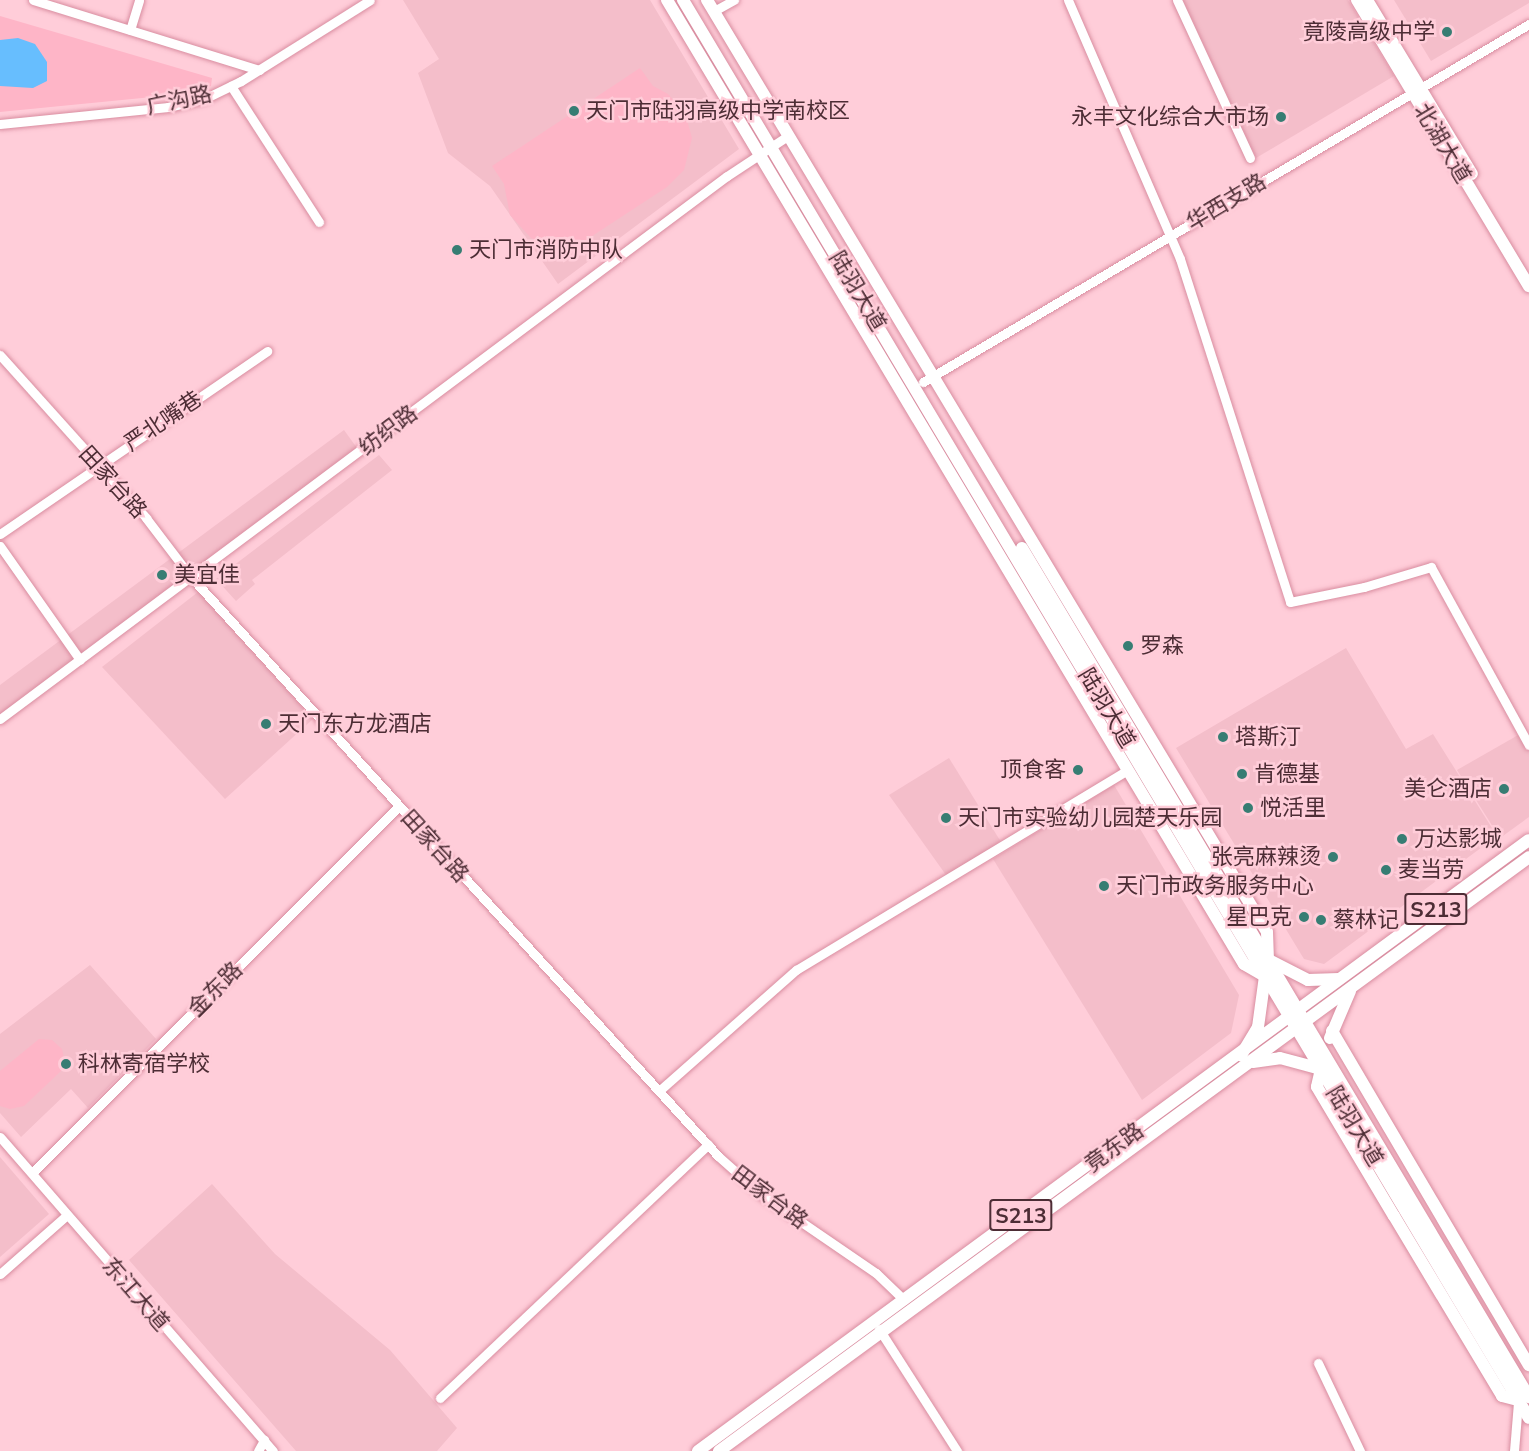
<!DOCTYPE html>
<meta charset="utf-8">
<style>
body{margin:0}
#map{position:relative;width:1529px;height:1451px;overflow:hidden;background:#ffcdd9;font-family:Mulish,"Noto Sans SC",sans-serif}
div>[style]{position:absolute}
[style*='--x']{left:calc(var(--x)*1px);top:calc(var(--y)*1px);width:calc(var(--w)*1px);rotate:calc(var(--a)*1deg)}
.built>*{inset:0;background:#f4beca}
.green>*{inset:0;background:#feb5c7}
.water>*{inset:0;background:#67befe}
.roads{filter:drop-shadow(0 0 2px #d98da0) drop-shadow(0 0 2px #d98da0)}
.minor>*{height:9px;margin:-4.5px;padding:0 4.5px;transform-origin:4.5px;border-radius:4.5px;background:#fff}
.major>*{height:12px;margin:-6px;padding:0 6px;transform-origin:6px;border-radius:6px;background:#fff}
.dots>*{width:16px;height:16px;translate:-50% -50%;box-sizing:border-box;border:3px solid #ffcdd9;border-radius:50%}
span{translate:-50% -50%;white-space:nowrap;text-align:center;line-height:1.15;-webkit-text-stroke:5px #ffcdd9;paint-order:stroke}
.shield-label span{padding:2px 4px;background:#ffcdd9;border:2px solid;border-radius:4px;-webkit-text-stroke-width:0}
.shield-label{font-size:21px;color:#4d2d35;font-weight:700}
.poi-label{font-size:22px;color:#4d2d35}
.right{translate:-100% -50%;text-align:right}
.left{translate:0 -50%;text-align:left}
.street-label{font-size:22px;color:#4d2d35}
</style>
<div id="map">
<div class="built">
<i style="clip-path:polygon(403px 0,650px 0,739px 149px,558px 284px,490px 186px,448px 153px,418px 73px,439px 59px)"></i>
<i style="clip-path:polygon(1183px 0,1348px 0,1394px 76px,1256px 158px)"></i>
<i style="clip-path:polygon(1394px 0,1529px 0,1529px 3px,1431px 61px)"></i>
<i style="clip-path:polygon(344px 430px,357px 448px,0 714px,0 685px)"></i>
<i style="clip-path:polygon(379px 455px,392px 470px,252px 580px,255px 584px,236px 601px,216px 579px)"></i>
<i style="clip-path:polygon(198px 592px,313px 719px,225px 799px,102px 667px)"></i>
<i style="clip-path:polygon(1346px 648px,1406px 749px,1433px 734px,1497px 836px,1324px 964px,1304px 959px,1176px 748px)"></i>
<i style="clip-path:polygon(1520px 734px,1529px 751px,1529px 817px,1500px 838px,1457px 770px)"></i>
<i style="clip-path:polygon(949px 758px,1001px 842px,946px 875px,889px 795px)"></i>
<i style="clip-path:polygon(1114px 785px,1239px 995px,1231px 1033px,1142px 1100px,993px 859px)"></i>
<i style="clip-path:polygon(90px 965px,156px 1039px,88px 1108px,71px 1089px,21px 1137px,0 1113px,0 1034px)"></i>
<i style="clip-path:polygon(0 1157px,49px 1214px,0 1257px)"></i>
<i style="clip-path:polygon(212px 1184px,275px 1254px,390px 1350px,457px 1428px,437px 1451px,296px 1451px,129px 1260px)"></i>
</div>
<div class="green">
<i style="clip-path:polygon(0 16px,212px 78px,211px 86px,183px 94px,0 112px)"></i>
<i style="clip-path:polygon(640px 68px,653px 86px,668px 94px,685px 113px,692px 138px,684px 170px,667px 187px,583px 242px,554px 246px,531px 238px,510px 215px,504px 184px,492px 166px)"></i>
<i style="clip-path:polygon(39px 1039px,52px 1040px,62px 1049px,65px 1062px,61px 1071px,24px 1106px,10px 1109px,0 1106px,0 1071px)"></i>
</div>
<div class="water">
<i style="clip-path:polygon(18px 38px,35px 44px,47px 62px,47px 81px,33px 88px,0 86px,0 40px)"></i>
</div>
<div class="roads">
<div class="minor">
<i style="--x:33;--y:0;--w:237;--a:17.2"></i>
<i style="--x:1068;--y:0;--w:282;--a:66.6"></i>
<i style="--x:1180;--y:259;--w:360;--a:72.2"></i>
<i style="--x:1290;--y:602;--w:76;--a:-11.5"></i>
<i style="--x:1364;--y:587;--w:70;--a:-16.6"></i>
<i style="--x:1431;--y:567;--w:203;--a:61.2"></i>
<i style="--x:1177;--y:0;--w:174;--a:65.2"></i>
<i style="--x:714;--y:11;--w:23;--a:-29"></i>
<i style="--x:130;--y:30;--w:31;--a:-73"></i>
<i style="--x:231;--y:86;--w:162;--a:57.1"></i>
<i style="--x:0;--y:124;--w:169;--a:-5.8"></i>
<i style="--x:168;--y:107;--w:39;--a:-13"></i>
<i style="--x:206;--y:98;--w:39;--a:-26"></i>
<i style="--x:241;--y:81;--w:152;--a:-32.1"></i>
<i style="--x:0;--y:355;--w:219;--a:48.1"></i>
<i style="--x:146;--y:518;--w:74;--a:52.7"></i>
<i style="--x:191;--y:577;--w:783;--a:47.69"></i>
<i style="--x:718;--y:1156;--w:59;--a:41.6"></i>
<i style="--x:762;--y:1195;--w:138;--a:34.4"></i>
<i style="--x:876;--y:1273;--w:39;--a:44"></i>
<i style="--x:923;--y:382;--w:704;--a:-30.57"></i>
<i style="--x:0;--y:534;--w:324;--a:-34.4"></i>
<i style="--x:0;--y:546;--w:139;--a:54.9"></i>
<i style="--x:0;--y:719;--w:907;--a:-36.76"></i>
<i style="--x:727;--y:176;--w:74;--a:-33.5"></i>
<i style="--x:659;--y:1091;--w:183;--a:-41.5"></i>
<i style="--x:796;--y:970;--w:388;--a:-31.1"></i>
<i style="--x:0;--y:1137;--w:416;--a:49"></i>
<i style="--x:32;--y:1173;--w:519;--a:-45"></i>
<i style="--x:0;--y:1274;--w:89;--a:-41.4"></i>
<i style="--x:879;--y:1329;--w:145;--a:57.4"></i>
<i style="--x:1318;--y:1363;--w:98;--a:64.5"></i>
<i style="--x:440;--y:1398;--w:369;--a:-43.4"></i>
<i style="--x:258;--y:1451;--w:13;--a:-61"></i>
<i style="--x:1514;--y:1451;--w:49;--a:-85.3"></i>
</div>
<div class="major">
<i style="--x:667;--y:0;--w:1123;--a:59.1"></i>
<i style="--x:1244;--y:964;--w:24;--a:30"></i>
<i style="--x:1265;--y:976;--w:51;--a:97.8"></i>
<i style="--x:1258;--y:1027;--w:33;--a:121"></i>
<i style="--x:683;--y:0;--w:1651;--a:59.18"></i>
<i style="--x:707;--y:0;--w:1087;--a:59"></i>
<i style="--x:1267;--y:932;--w:27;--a:88"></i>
<i style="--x:1357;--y:0;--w:334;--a:59"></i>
<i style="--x:1367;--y:0;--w:203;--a:58.9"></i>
<i style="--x:1022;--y:548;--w:989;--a:59.16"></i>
<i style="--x:1269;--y:960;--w:44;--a:27.1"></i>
<i style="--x:1308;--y:980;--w:31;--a:-2"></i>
<i style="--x:1332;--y:1031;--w:388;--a:59.5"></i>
<i style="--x:1330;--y:1038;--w:51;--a:-66.9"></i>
<i style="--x:1253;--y:1062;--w:27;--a:-8"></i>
<i style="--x:1280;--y:1058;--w:42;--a:15"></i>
<i style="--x:1321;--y:1069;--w:18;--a:103"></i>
<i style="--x:1317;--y:1087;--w:150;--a:59.2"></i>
<i style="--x:1394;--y:1216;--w:210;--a:59"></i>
<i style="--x:1502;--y:1396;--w:16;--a:14"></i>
<i style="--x:698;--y:1451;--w:1031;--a:-36.33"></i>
<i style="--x:719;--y:1451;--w:1004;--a:-36.25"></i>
</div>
</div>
<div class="dots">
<i style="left:1447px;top:32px;background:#377d73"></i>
<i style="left:574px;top:111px;background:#377d73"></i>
<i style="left:1281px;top:117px;background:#377d73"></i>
<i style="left:457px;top:250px;background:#377d73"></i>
<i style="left:162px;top:575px;background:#377d73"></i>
<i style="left:1128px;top:646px;background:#377d73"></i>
<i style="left:266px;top:724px;background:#377d73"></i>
<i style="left:1223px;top:737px;background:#377d73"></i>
<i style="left:1078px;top:770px;background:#377d73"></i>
<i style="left:1242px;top:774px;background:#377d73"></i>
<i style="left:1504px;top:789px;background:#377d73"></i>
<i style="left:1248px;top:808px;background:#377d73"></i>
<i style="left:946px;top:818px;background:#377d73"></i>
<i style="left:1402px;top:839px;background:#377d73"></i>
<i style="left:1333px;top:857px;background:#377d73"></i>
<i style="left:1386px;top:870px;background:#377d73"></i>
<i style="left:1104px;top:886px;background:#377d73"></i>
<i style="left:1304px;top:917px;background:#377d73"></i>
<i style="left:1321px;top:920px;background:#377d73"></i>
<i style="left:66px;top:1064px;background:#377d73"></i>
</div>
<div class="shield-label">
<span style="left:1436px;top:909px">S213</span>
<span style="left:1021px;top:1215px">S213</span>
</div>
<div class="poi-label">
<span class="right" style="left:1435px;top:32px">竟陵高级中学</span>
<span class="left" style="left:586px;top:111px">天门市陆羽高级中学南校区</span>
<span class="right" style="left:1269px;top:117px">永丰文化综合大市场</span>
<span class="left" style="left:469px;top:250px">天门市消防中队</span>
<span class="left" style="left:174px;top:575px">美宜佳</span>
<span class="left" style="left:1140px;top:646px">罗森</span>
<span class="left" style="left:278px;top:724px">天门东方龙酒店</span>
<span class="left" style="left:1235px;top:737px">塔斯汀</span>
<span class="right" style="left:1066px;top:770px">顶食客</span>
<span class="left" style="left:1254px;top:774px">肯德基</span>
<span class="right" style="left:1492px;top:789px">美仑酒店</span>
<span class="left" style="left:1260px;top:808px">悦活里</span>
<span class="left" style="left:958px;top:818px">天门市实验幼儿园楚天乐园</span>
<span class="left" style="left:1414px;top:839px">万达影城</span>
<span class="right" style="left:1321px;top:857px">张亮麻辣烫</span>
<span class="left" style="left:1398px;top:870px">麦当劳</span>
<span class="left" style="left:1116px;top:886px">天门市政务服务中心</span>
<span class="right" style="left:1292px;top:917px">星巴克</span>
<span class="left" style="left:1333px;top:920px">蔡林记</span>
<span class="left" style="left:78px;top:1064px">科林寄宿学校</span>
</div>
<div class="street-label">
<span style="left:179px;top:100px;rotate:-12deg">广沟路</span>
<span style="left:1443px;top:143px;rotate:59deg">北湖大道</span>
<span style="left:1226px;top:202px;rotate:-31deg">华西支路</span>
<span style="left:858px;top:291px;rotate:59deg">陆羽大道</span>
<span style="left:163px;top:421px;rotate:-34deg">严北嘴巷</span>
<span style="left:388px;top:430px;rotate:-37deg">纺织路</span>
<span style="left:113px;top:482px;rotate:48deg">田家台路</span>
<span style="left:1107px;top:708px;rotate:59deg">陆羽大道</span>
<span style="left:435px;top:846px;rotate:48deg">田家台路</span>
<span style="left:215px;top:989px;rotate:-45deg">金东路</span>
<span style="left:1355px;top:1126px;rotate:59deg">陆羽大道</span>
<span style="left:1114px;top:1147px;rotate:-36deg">竟东路</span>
<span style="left:770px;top:1197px;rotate:37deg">田家台路</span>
<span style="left:136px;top:1294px;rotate:49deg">东江大道</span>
</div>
</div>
